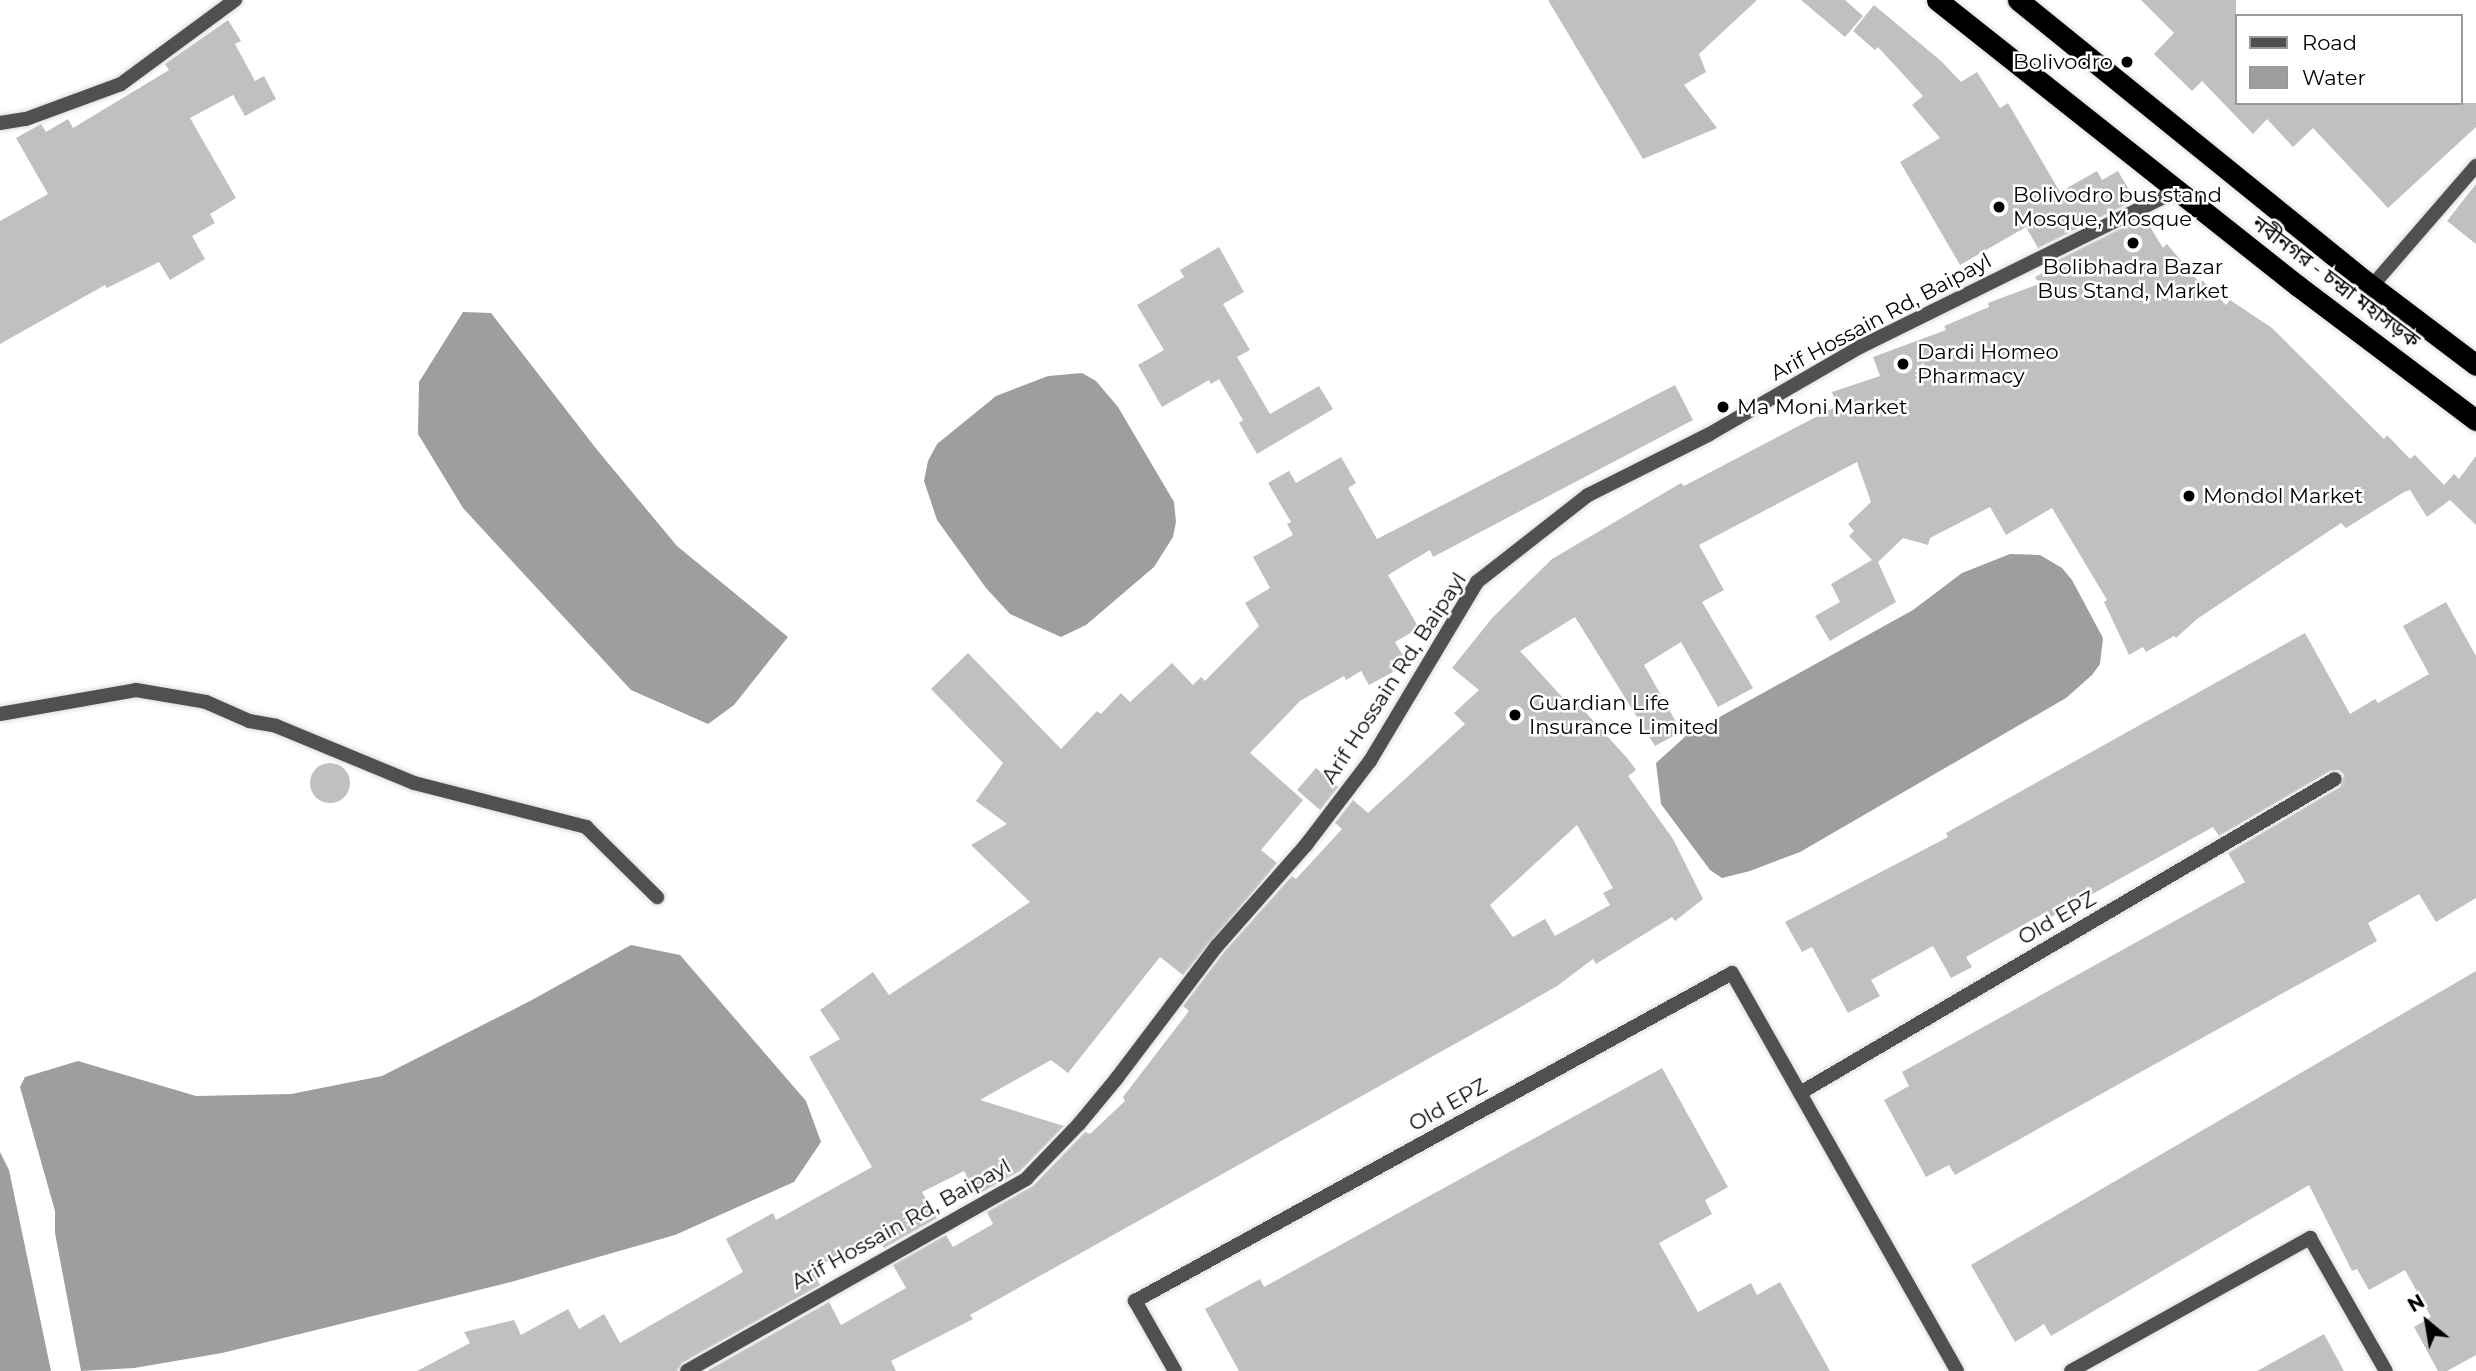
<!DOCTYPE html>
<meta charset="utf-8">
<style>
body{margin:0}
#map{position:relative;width:2476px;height:1371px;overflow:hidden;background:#fff;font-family:Montserrat,"Noto Sans Bengali",sans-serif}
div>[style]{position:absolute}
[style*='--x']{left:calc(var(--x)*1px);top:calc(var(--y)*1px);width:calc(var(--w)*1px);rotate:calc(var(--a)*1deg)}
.water>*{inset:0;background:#9e9e9e}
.building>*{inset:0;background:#c0c0c0}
.round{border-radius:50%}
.roads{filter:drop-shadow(0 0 2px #dbdbdb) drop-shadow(0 0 2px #dbdbdb)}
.lane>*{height:14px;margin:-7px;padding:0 7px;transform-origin:7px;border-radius:7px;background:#505050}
.street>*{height:14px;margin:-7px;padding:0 7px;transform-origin:7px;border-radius:7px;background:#505050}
.highway>*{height:21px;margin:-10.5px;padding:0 10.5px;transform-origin:10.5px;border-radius:10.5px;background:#000}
.dots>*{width:19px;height:19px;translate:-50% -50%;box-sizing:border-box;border:4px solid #fff;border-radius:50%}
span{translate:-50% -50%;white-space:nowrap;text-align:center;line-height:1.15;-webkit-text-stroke:5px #fff;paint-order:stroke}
.poi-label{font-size:21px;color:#000}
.right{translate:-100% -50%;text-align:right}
.left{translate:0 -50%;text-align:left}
.street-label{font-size:21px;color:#000}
.legend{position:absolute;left:2235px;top:14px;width:228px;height:91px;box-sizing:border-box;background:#fff;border:2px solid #999;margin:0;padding:9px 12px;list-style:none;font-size:21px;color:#000}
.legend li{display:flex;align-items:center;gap:14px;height:35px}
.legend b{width:35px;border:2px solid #999}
.north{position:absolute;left:2392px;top:1287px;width:70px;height:70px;-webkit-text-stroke:5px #fff;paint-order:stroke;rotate:330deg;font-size:19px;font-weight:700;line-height:28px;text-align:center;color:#000}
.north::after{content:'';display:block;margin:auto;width:24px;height:32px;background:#000;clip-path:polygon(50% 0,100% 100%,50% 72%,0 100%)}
</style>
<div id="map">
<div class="water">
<i style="clip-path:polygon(463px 312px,491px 313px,598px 451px,677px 546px,788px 637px,734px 705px,708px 724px,631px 690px,463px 508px,418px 434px,419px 382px)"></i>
<i style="clip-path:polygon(1082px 373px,1096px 381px,1118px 407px,1174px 502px,1176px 522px,1173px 537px,1154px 567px,1086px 625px,1061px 637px,1010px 614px,986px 588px,937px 520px,924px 481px,928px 461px,937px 444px,996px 396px,1048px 376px)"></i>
<i style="clip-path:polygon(2010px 554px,2040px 555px,2062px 568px,2072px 580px,2103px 638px,2100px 664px,2092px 675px,2066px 698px,1800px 852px,1750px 871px,1722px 878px,1710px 870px,1661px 804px,1656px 763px,1687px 735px,1913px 610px,1962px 573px)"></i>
<i style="clip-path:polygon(631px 945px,680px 955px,806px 1101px,821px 1142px,794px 1182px,675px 1235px,511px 1282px,222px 1353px,134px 1368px,81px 1371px,55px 1233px,55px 1211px,20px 1087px,25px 1077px,78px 1061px,196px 1096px,291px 1094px,382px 1076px,530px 1001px)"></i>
<i style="clip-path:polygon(0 1152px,9px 1170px,51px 1371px,0 1371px)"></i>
</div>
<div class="building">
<i style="clip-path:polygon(1548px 0,1757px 0,1699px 54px,1706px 72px,1684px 85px,1717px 128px,1643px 159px)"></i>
<i style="clip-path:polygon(1801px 0,1845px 0,1863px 16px,1845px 37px)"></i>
<i style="clip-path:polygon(2141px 0,2236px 0,2236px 103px,2476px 103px,2476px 127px,2388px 208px,2313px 128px,2293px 147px,2267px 119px,2253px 134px,2202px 81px,2192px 91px,2154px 54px,2174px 33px)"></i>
<i style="clip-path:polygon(1874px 5px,1941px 61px,1961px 82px,1977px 72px,2000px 108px,2008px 103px,2060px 192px,2097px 171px,2102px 180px,2118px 171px,2135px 200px,2038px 248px,2026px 227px,1960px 265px,1900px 162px,1940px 138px,1912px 105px,1923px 96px,1878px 47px,1875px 50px,1853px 31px)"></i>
<i style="clip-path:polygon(228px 20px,241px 41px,235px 44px,255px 81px,264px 76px,276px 99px,245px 116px,233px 95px,190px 118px,236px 198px,210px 214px,215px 223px,192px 236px,205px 259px,170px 280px,159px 262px,107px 288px,105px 285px,0 344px,0 221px,48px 194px,16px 138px,41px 124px,46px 132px,68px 119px,73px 128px,169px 70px,165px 64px)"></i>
<i style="clip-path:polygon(2476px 184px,2476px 244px,2447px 221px)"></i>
<i style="clip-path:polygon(evenodd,2144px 217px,2163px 248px,2167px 244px,2199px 282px,2202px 280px,2226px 305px,2230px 300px,2272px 328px,2384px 439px,2387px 435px,2410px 459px,2415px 455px,2444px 485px,2454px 474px,2459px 479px,2476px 456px,2476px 525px,2450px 500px,2427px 517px,2410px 490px,2404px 492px,2346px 528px,2341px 523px,2197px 619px,2176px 638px,2174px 636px,2146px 652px,2143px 647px,2129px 655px,2104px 602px,2107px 600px,2052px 508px,2006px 535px,1990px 507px,1930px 538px,1928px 545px,1903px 538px,1878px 562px,1896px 602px,1830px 641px,1815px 616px,1840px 602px,1831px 584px,1872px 560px,1849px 536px,1854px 531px,1848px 524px,1871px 502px,1857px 462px,1699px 545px,1724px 590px,1702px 602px,1753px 688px,1718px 707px,1681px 642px,1644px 665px,1680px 729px,1676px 731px,1677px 734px,1655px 746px,1575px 617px,1520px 651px,1574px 710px,1579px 705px,1628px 759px,1636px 770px,1628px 776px,1673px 839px,1703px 899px,1675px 921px,1672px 917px,1596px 964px,1593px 959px,1557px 986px,1512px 1012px,970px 1315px,973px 1319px,891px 1361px,896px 1371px,707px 1371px,829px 1302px,841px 1325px,906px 1288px,893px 1265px,946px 1235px,953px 1247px,993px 1224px,987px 1212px,1033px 1186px,1085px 1132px,1090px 1134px,1125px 1101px,1123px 1097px,1189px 1011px,1183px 1006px,1224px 952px,1292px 876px,1296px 879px,1342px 829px,1335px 823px,1353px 800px,1368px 813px,1465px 724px,1454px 713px,1479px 690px,1452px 668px,1493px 617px,1552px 559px,1681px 483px,1684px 486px,1837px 406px,1832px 392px,1880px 376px,1873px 357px,1946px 330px,1944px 326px,1989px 307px,1988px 303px,2039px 284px,2035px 277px,2050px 269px,2048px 265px,2144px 217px,1577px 825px,1613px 888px,1603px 893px,1610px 905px,1555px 936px,1545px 919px,1513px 937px,1490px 905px,1577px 825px)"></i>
<i style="clip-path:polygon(1219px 247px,1244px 292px,1223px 304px,1250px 350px,1237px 357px,1270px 414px,1319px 386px,1333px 409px,1257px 454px,1239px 423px,1243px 420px,1219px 379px,1211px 384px,1209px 380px,1162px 407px,1138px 365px,1164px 350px,1137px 305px,1184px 277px,1180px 270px)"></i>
<i style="clip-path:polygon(1675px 385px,1693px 420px,1433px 557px,1430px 550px,1388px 575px,1419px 628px,1395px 642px,1408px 664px,1369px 685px,1361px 671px,1346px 680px,1344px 676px,1300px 701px,1250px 753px,1303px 800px,1261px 850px,1277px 863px,1183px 975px,1160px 957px,1068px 1073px,1051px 1060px,980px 1100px,1064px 1126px,1020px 1171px,977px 1195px,964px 1171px,922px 1192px,937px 1218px,884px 1248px,876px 1234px,812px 1270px,820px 1285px,682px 1363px,677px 1371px,417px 1371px,470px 1343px,464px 1332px,514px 1320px,521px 1335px,568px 1309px,579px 1329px,604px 1314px,620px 1343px,743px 1272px,726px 1239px,773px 1213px,776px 1220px,872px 1167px,809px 1057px,840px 1039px,820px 1010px,873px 972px,889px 995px,1030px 902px,971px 845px,1007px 824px,976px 801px,1003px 763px,931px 689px,968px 653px,1061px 749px,1097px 711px,1101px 714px,1121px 693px,1130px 702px,1172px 663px,1193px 685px,1201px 677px,1205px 681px,1259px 626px,1245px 603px,1270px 588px,1253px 557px,1293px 535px,1287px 524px,1291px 522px,1268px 483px,1289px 471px,1296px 483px,1341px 457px,1356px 483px,1348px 488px,1377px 539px)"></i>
<i style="clip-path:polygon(2446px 602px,2476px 656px,2476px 898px,2436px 922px,2419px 894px,2368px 923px,2377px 941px,1955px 1175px,1949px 1165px,1926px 1177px,1884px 1100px,1909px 1086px,1902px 1072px,2245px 882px,2228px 853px,2340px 787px,2344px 775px,2339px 770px,2330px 771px,2219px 836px,2213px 827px,2051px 917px,2048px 911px,1966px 957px,1972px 967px,1951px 978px,1933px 946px,1871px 980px,1880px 996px,1848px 1013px,1812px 947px,1802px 952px,1785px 922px,1948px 837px,1946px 833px,2305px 633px,2350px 714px,2375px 699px,2378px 703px,2429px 674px,2403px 626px)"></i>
<i class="round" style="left:310px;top:763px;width:40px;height:40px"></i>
<i style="clip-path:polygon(1316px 768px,1338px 787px,1320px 810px,1297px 790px)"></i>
<i style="clip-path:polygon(2476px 971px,2476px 1355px,2447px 1371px,2438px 1371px,2414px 1327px,2431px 1317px,2405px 1270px,2369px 1290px,2357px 1269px,2352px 1271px,2309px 1185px,2051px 1336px,2044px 1324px,2015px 1342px,1971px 1265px)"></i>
<i style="clip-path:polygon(1662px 1068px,1728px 1187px,1705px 1200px,1712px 1214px,1659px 1243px,1698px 1312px,1751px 1283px,1757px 1295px,1780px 1282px,1830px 1371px,1239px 1371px,1205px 1309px,1260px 1279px,1264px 1287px)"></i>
<i style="clip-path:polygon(2324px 1334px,2344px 1371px,2257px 1371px)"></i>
</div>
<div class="roads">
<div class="lane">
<i style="--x:1800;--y:1093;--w:620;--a:-30.41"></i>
<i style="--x:1175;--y:1371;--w:81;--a:-119.7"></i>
<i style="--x:1135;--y:1301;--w:681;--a:-28.78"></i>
<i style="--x:1732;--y:973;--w:457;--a:60.5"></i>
<i style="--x:2071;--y:1371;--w:274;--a:-29.1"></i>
<i style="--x:2310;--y:1238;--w:153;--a:60.3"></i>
</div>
<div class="street">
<i style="--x:0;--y:123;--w:26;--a:-9"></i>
<i style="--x:26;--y:119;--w:101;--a:-20.2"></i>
<i style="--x:121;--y:84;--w:142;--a:-36.4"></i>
<i style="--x:2372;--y:286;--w:159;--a:-49.1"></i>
<i style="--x:0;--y:714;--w:138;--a:-10"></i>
<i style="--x:136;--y:690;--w:71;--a:9.7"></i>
<i style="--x:206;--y:702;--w:47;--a:23.8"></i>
<i style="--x:249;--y:721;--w:27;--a:10"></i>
<i style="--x:276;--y:726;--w:149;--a:22.4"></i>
<i style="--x:414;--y:783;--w:178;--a:14.3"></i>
<i style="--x:586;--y:827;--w:100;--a:44.6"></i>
<i style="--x:687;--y:1371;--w:390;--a:-29.5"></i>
<i style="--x:1026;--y:1179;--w:76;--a:-46.1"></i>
<i style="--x:1079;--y:1124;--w:60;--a:-50.4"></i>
<i style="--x:1117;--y:1078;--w:166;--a:-52.9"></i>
<i style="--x:1217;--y:946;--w:135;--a:-48.6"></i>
<i style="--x:1306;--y:845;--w:106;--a:-52.7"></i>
<i style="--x:1370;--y:761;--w:209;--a:-59.1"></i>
<i style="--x:1477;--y:582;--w:141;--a:-38.1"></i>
<i style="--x:1588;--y:495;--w:134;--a:-26.6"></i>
<i style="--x:1708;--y:435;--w:176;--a:-30.1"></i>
<i style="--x:1860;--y:347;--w:354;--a:-26.3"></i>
</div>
<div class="highway">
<i style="--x:1937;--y:0;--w:461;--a:38.4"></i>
<i style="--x:2298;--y:286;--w:223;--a:37"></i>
<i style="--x:2018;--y:0;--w:447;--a:39"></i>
<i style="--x:2365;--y:281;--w:139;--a:37.1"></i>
</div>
</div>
<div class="dots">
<i style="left:2127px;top:62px;background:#000"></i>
<i style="left:1999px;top:207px;background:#000"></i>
<i style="left:2133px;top:243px;background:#000"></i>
<i style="left:1903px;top:364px;background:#000"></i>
<i style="left:1723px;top:407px;background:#000"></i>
<i style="left:2189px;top:496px;background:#000"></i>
<i style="left:1515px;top:715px;background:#000"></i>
</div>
<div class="poi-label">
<span class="right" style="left:2113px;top:62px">Bolivodro</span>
<span class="left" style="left:2013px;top:207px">Bolivodro bus stand<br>Mosque, Mosque</span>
<span style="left:2133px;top:279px">Bolibhadra Bazar<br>Bus Stand, Market</span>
<span class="left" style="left:1917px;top:364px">Dardi Homeo<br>Pharmacy</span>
<span class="left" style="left:1737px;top:407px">Ma Moni Market</span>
<span class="left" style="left:2203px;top:496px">Mondol Market</span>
<span class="left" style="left:1529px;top:715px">Guardian Life<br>Insurance Limited</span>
</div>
<div class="street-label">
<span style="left:2336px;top:282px;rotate:37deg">নবীনগর - চন্দ্রা মহাসড়ক</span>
<span style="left:1881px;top:317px;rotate:-28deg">Arif Hossain Rd, Baipayl</span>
<span style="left:1394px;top:678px;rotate:-57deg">Arif Hossain Rd, Baipayl</span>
<span style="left:2057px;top:918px;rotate:-30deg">Old EPZ</span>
<span style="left:1448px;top:1105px;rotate:-29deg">Old EPZ</span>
<span style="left:901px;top:1224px;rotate:-29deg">Arif Hossain Rd, Baipayl</span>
</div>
<ul class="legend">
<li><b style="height:9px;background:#505050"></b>Road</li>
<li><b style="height:19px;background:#9e9e9e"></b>Water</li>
</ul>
<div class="north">N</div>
</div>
